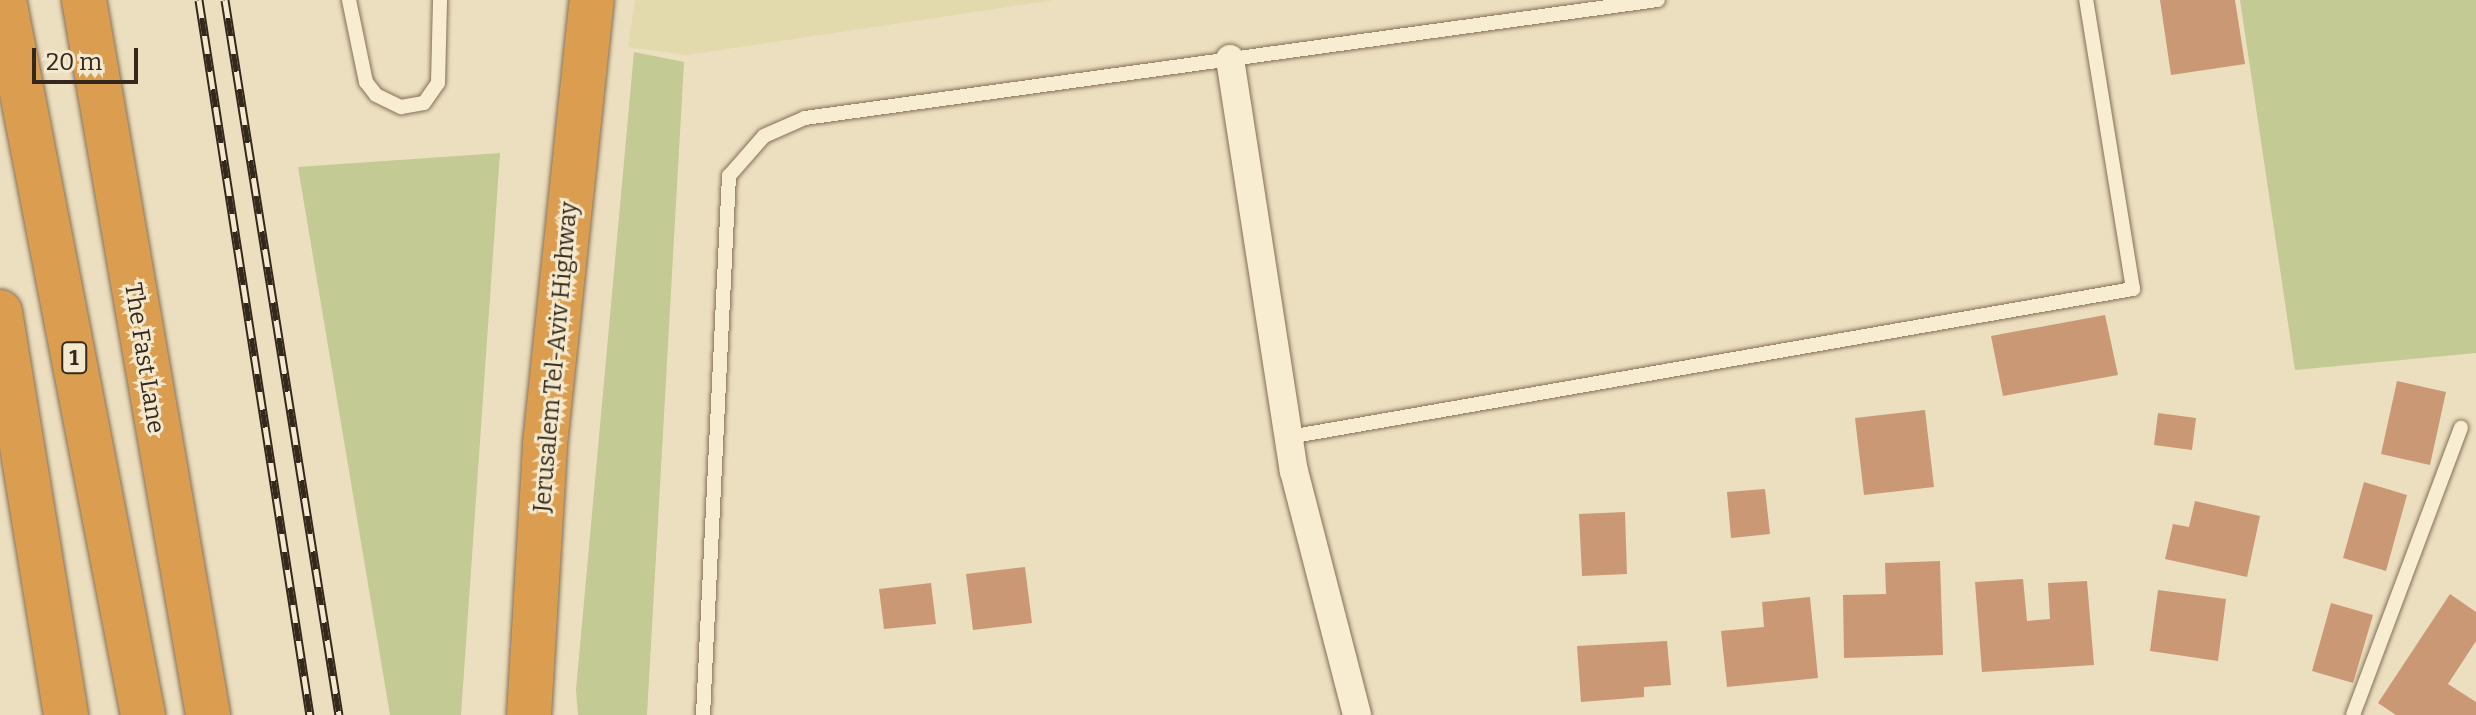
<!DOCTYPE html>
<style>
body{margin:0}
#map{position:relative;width:2476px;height:715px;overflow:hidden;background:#ecdfbf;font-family:Bitter,serif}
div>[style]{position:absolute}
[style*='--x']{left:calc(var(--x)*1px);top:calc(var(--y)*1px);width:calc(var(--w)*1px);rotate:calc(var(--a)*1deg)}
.farmland>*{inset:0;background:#e2d9ac}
.green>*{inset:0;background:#c4ca93}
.building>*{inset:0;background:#ca9875}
.roads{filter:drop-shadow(0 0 2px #846f58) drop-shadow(0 0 2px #846f58)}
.lane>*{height:14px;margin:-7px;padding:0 7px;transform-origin:7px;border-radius:7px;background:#f8ecd1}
.street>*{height:28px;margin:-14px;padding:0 14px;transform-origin:14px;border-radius:14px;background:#f8ecd1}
.highway>*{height:44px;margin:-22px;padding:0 22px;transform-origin:22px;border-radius:22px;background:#db9e50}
.rail>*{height:9px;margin-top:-4.5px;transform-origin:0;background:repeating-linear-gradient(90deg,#f4e9ce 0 18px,#34281c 0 36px);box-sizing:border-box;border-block:2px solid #34281c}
span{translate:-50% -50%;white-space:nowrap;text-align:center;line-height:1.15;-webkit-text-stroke:6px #f4e9ce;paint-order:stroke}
.shield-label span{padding:2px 6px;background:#f4e9ce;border:2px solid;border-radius:6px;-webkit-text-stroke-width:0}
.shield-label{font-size:22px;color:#34281c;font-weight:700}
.street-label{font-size:24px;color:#34281c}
.scale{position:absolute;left:32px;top:48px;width:106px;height:36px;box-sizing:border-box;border:4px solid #34281c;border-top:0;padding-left:10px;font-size:24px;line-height:28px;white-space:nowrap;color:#34281c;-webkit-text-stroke:6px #f4e9ce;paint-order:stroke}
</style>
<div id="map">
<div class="farmland">
<i style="clip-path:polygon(635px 0,1054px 0,687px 55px,628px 47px)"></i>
</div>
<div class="green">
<i style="clip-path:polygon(2240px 0,2476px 0,2476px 353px,2295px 370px)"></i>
<i style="clip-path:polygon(634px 52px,684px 62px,647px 715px,578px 715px,576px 690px)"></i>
<i style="clip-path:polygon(500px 153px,461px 715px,390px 715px,298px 167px)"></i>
</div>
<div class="building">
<i style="clip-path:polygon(2160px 0,2235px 0,2245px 64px,2171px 75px)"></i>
<i style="clip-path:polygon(2105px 315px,2118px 375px,2003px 396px,1991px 336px)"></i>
<i style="clip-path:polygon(2397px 381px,2446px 392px,2430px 465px,2381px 454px)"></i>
<i style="clip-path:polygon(1925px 410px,1934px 487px,1864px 495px,1855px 418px)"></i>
<i style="clip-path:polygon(2158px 413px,2196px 418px,2192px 450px,2154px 445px)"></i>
<i style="clip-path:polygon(2364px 482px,2407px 495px,2386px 571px,2343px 558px)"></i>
<i style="clip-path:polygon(1765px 489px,1770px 534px,1731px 538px,1727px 492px)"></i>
<i style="clip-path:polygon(2195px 501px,2260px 516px,2247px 577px,2165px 559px,2173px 524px,2189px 527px)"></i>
<i style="clip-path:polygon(1625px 512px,1627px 574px,1582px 576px,1579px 514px)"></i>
<i style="clip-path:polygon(1940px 561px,1943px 655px,1844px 658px,1843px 595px,1886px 594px,1885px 563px)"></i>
<i style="clip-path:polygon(1025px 567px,1032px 623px,973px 630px,966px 574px)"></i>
<i style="clip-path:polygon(2023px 579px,2027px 621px,2050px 619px,2048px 583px,2087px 581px,2094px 665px,1982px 672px,1975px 582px)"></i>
<i style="clip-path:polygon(931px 583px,936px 624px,884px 629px,879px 589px)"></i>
<i style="clip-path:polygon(2158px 590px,2226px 599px,2218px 661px,2150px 651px)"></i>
<i style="clip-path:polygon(2450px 594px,2476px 612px,2476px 641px,2448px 684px,2476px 702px,2476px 715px,2396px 715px,2378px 703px)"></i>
<i style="clip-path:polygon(1810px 597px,1818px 678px,1727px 687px,1721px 631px,1764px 627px,1762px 602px)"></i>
<i style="clip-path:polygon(2331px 603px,2373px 615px,2353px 683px,2312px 671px)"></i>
<i style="clip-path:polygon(1667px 641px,1671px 685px,1644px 687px,1644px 697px,1581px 702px,1577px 646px)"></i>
</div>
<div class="roads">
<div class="lane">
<i style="--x:349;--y:0;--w:84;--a:78.3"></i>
<i style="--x:366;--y:82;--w:16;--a:52"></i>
<i style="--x:376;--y:95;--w:28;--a:26"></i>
<i style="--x:401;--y:107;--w:23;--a:-10"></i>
<i style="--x:424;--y:103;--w:24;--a:-55"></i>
<i style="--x:438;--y:83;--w:83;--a:-88.6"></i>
<i style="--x:1289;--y:437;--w:857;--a:-9.95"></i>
<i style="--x:2133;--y:289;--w:293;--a:-99.2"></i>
<i style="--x:703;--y:715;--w:540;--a:-87.24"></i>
<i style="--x:729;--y:176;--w:53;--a:-48.8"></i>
<i style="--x:764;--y:136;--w:45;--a:-23.7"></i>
<i style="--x:805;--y:118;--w:861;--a:-7.88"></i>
<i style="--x:2353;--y:715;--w:307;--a:-69.4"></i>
</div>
<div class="street">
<i style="--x:1230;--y:59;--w:417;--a:81.2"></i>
<i style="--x:1294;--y:471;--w:252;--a:75.5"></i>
</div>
<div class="highway">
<i style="--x:4;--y:0;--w:728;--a:79"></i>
<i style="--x:84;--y:0;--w:726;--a:80.16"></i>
<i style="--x:0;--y:312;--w:408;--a:80.7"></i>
<i style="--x:529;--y:715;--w:271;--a:-86.6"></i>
<i style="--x:545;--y:444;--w:446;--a:-84"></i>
</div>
</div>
<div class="rail">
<i style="--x:199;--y:0;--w:724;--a:81.18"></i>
<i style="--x:225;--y:0;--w:724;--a:80.94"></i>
</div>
<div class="shield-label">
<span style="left:74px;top:358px">1</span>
</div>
<div class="street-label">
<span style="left:556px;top:357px;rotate:-85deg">Jerusalem Tel-Aviv Highway</span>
<span style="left:144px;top:358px;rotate:81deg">The Fast Lane</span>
</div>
<div class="scale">20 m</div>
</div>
